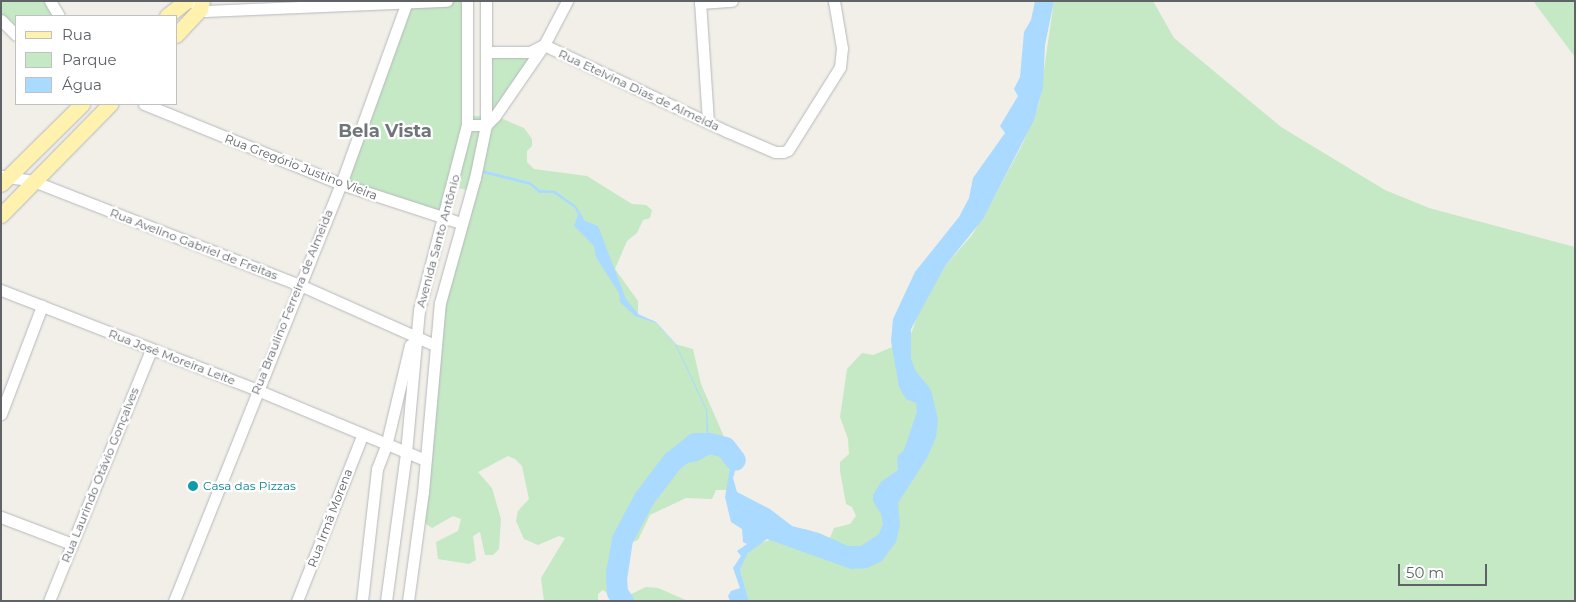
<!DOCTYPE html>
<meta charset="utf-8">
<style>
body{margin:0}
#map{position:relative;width:1576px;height:602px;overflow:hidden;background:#f1efe8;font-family:Montserrat,sans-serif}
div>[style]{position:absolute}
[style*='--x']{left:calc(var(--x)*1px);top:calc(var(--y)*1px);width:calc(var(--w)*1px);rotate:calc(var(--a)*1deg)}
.green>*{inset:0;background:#c5e8c5}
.water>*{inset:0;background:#aadaff}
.river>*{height:21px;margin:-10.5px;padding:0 10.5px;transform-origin:10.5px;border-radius:10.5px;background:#aadaff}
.roads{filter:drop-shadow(0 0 1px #b5b8bc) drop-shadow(0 0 1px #b5b8bc)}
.minor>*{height:11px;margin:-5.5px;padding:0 5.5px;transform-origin:5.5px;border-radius:5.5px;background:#fff}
.major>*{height:15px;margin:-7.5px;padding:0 7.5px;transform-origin:7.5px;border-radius:7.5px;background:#fff2af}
.dots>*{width:14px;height:14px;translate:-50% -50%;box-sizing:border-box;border:2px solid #fff;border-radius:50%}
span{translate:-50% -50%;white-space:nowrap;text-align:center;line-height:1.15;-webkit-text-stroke:4.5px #fff;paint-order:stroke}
.street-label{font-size:12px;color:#5f6368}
.culture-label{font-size:12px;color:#0d838f}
.left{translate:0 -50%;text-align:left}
.district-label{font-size:18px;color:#70757a;font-weight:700}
.frame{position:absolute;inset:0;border:2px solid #5f6368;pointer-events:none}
.legend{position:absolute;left:15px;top:15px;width:162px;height:90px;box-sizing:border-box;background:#fff;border:1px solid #bfc1c3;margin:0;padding:6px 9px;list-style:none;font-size:15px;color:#5f6368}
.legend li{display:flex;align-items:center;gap:10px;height:25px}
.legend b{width:25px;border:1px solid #bfc1c3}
.scale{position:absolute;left:1398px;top:564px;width:89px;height:22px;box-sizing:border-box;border:2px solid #5f6368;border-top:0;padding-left:6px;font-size:15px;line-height:18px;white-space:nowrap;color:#5f6368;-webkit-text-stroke:4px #fff;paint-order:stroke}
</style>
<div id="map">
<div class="green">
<i style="clip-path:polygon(1px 1px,48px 1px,55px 16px,16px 16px,16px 30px,1px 16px)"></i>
<i style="clip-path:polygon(467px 1px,468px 116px,487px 116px,487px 52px,544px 45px,496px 116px,524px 128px,532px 139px,532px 146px,527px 151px,527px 162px,534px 169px,587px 176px,632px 204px,646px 205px,652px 210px,650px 218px,643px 220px,637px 233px,627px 241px,615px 269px,638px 301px,638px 316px,656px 323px,675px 344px,693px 349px,701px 384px,728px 446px,730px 469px,728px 490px,716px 490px,712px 499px,686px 498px,650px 515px,638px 540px,621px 546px,616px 579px,617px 592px,627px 596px,646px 587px,658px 588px,688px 601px,617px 601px,603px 590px,598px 594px,598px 601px,544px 601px,541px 578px,565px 538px,559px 536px,538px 545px,524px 539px,516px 521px,518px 511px,529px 499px,522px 466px,515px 459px,508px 456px,478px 472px,492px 488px,501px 519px,499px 549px,493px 555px,485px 555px,480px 532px,473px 536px,476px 560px,469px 564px,438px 559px,436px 542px,458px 531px,461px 519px,453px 516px,432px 528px,419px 519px,435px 345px,472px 191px,452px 187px,443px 218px,341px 184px,407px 2px)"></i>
<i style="clip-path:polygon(1054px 1px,1153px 1px,1174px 38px,1281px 127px,1385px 190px,1429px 208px,1575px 247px,1575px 601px,749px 601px,740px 570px,748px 553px,757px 544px,805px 529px,830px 538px,834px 528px,850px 524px,856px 516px,852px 507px,846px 504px,840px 471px,840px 462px,849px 454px,848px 439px,840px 417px,847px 369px,862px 353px,873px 355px,909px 340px,921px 306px,945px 266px,972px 235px,990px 205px,1023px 143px,1039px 104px)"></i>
<i style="clip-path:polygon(1534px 1px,1575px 1px,1575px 57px,1536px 5px)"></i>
</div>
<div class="water">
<i style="clip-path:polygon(1035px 1px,1054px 1px,1045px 45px,1043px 87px,1034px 120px,983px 219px,945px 266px,911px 329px,911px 358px,915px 370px,931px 390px,938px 420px,936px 437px,927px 458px,898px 503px,900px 525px,896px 542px,882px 561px,867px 568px,851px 569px,767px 539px,748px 553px,740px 570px,749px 601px,730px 601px,728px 596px,731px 591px,740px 588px,733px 568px,741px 556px,737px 551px,747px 544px,743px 542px,742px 529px,731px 522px,725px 497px,730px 468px,726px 461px,714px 452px,698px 461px,682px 464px,644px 498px,622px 539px,616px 579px,617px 592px,637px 601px,617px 601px,610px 595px,606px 571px,613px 537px,627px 510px,668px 454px,695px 443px,707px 443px,706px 410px,675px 344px,656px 323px,635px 316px,620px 302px,619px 293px,596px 257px,594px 246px,574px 226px,578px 215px,575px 208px,553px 193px,539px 193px,530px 185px,478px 172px,478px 169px,530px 182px,540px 190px,555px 191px,576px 206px,585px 221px,598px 226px,626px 299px,638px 314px,656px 322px,676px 344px,707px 410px,709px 443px,732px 447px,740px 454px,733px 478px,737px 492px,770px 509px,792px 526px,819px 533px,848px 546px,861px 546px,879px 534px,883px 524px,881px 514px,873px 501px,873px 495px,881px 482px,898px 470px,897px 457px,904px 450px,917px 412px,916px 403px,906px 399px,899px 387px,891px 341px,893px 319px,915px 272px,959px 217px,969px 198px,973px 178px,1005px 133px,1000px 126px,1018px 96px,1014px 89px,1020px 77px,1024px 32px,1031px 20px)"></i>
</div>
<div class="river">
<i style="--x:623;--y:601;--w:11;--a:-124"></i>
<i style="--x:617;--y:592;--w:13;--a:-94"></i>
<i style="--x:616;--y:579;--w:40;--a:-81.5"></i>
<i style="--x:622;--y:539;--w:47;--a:-61.8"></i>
<i style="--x:644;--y:498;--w:46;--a:-52.9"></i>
<i style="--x:672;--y:461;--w:29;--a:-38"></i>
<i style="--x:695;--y:443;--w:14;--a:0"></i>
<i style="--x:709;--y:443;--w:16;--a:14"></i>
<i style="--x:725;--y:447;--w:16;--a:52"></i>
</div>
<div class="roads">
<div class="minor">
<i style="--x:50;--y:1;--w:17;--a:59"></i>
<i style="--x:192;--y:1;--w:16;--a:38"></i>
<i style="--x:205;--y:11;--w:242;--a:-2.4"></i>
<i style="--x:700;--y:1;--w:121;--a:86.2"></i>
<i style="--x:700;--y:3;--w:32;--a:-4"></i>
<i style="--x:1;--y:20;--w:21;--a:45"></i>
<i style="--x:487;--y:52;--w:43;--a:0"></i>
<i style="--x:530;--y:52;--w:16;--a:-27"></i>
<i style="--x:544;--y:45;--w:201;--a:25.3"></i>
<i style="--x:726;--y:131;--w:53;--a:23.2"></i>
<i style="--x:775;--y:152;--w:8;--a:0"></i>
<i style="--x:783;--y:152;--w:5;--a:-22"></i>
<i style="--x:788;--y:150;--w:98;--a:-57.9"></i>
<i style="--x:840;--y:67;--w:19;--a:-84"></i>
<i style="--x:842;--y:48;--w:48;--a:-99.7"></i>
<i style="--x:144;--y:104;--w:213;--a:22.1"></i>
<i style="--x:341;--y:184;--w:126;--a:18"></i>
<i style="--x:467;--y:125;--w:19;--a:0"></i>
<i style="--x:486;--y:125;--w:13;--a:-45"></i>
<i style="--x:495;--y:116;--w:86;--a:-55.4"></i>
<i style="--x:544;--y:45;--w:50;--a:-62.4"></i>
<i style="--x:2;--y:176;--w:31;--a:9"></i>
<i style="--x:33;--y:181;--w:287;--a:21.3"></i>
<i style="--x:300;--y:285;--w:148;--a:24"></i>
<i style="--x:1;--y:290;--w:275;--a:21.3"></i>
<i style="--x:257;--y:390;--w:182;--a:22.6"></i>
<i style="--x:1;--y:414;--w:116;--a:-69.2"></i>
<i style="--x:1;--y:517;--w:76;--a:20.8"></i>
<i style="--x:49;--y:601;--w:271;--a:-67.9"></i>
<i style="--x:174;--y:601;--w:449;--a:-68.2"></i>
<i style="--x:341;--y:184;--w:194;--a:-70.1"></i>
<i style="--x:297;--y:601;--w:177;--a:-68.5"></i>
<i style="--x:362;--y:601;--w:133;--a:-83.5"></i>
<i style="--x:377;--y:469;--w:25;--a:-69"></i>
<i style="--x:386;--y:446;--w:104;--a:-76.6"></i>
<i style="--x:386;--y:601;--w:149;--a:-82.3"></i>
<i style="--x:406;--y:453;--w:144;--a:-84.8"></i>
<i style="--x:419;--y:310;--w:191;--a:-75.5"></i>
<i style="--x:467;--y:125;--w:124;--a:-90"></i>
<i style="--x:408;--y:601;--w:110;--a:-82.2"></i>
<i style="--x:423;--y:492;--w:190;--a:-84.9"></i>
<i style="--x:440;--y:303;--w:130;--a:-74.4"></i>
<i style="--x:475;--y:178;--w:54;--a:-78.3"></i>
<i style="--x:486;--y:125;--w:124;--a:-90"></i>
</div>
<div class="major">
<i style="--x:167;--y:16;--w:24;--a:-38"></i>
<i style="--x:176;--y:35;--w:35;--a:-47"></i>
<i style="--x:200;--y:9;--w:8;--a:-76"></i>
<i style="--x:1;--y:184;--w:114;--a:-44.6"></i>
<i style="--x:1;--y:215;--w:156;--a:-45.5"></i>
</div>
</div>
<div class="dots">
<i style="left:193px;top:486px;background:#0f9aa8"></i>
</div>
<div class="street-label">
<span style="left:639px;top:90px;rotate:25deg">Rua Etelvina Dias de Almeida</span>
<span style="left:301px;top:167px;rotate:21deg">Rua Gregório Justino Vieira</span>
<span style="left:438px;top:241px;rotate:-75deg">Avenida Santo Antônio</span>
<span style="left:194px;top:244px;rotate:21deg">Rua Avelino Gabriel de Freitas</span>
<span style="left:292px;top:302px;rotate:-68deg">Rua Braulino Ferreira de Almeida</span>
<span style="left:172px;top:357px;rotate:21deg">Rua José Moreira Leite</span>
<span style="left:100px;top:475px;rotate:-68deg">Rua Laurindo Otávio Gonçalves</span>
<span style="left:330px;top:518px;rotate:-69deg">Rua Irmã Morena</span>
</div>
<div class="culture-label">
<span class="left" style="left:203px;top:486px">Casa das Pizzas</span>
</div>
<div class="district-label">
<span style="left:385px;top:131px">Bela Vista</span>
</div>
<div class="frame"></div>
<ul class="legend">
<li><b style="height:6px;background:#fff2af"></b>Rua</li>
<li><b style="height:14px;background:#c5e8c5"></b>Parque</li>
<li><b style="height:14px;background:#aadaff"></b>Água</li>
</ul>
<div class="scale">50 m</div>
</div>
